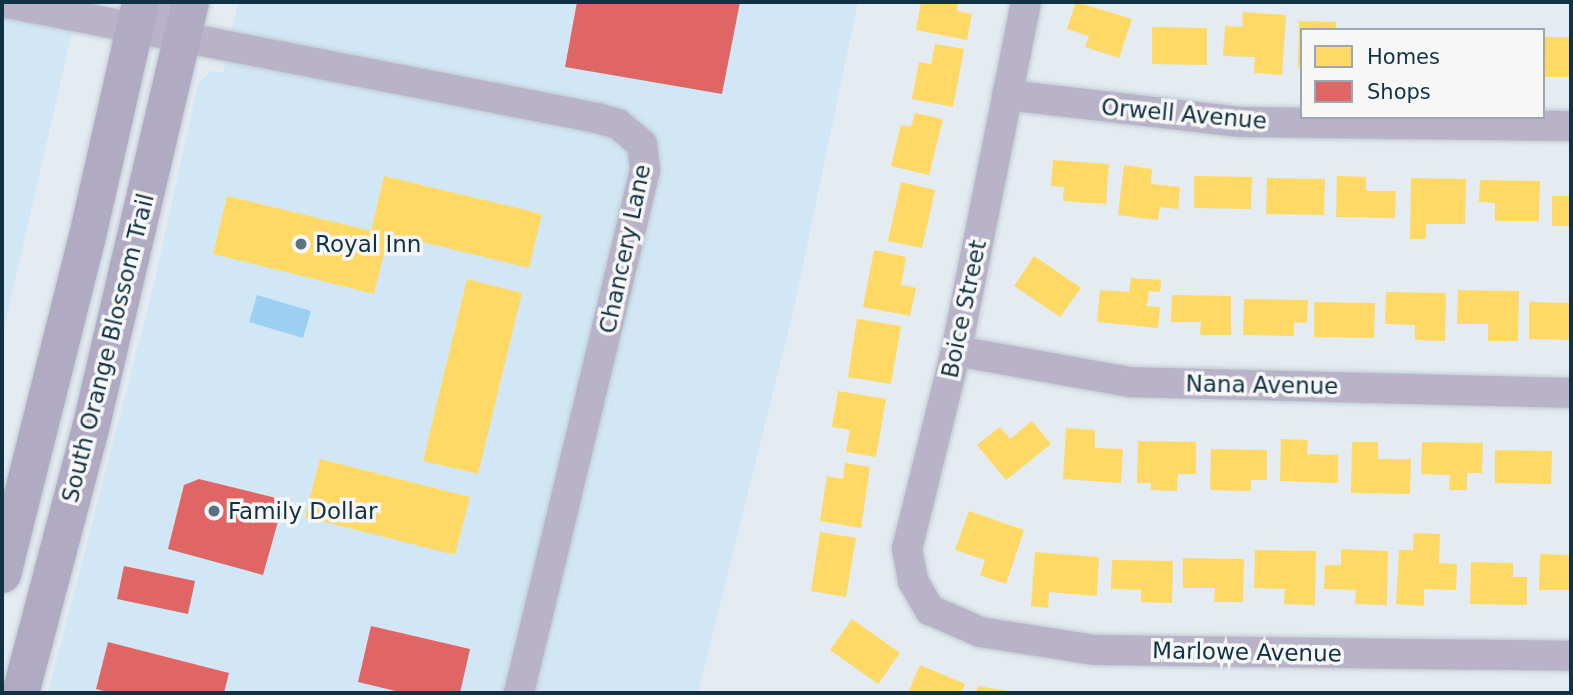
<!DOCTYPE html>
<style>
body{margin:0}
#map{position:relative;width:1573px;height:695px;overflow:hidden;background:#e4ebf1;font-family:"DejaVu Sans",sans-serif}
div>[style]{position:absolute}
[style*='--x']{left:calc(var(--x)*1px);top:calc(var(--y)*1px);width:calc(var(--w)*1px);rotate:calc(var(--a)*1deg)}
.built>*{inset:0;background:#d2e7f5}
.water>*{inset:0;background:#9cd0f3}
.homes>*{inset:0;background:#ffd966}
.shops>*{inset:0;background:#e06666}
.roads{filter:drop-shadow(0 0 2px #bfcad1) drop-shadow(0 0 2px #bfcad1)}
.minor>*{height:30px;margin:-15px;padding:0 15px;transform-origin:15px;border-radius:15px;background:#b9b3c9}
.major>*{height:37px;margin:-18.5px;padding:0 18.5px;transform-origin:18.5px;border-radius:18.5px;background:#b0aac2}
.dots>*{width:19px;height:19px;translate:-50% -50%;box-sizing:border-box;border:4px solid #f7f7f7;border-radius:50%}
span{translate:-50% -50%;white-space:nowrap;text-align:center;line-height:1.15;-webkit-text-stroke:7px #f7f7f7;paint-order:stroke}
.street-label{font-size:23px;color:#113245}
.poi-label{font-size:23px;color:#113245}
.left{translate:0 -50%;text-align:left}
.frame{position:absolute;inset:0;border:4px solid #113245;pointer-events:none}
.legend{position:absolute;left:1300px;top:28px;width:245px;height:91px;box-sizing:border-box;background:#f7f7f7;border:2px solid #9ba8b0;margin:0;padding:9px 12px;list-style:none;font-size:21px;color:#113245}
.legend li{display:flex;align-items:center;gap:14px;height:35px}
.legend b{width:35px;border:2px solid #9ba8b0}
</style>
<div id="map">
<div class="built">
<i style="clip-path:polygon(2px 2px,79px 2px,2px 337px)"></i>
<i style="clip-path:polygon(238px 2px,858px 2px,794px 308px,698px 693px,48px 693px,154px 284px,198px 83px,212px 71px,223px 73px)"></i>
</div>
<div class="water">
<i style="clip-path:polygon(257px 295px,311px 311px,303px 338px,249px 322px)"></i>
</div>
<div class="homes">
<i style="clip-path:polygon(921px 2px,958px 2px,957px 11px,972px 14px,967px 40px,916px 30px)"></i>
<i style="clip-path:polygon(1076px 2px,1132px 19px,1119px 58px,1085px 47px,1089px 36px,1067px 29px)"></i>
<i style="clip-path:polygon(1243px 12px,1286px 15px,1282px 75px,1254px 73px,1255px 57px,1223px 56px,1225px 26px,1242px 27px)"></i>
<i style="clip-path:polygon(1299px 21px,1336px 22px,1336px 30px,1302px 30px,1302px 67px,1298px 67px)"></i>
<i style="clip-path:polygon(1152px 27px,1207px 28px,1207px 65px,1152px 64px)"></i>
<i style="clip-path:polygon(1543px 37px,1569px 37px,1569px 77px,1543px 77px)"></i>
<i style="clip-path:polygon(935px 44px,964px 49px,953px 107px,912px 99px,919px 62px,931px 64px)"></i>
<i style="clip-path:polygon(915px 113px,943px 119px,929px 175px,891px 166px,901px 125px,911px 127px)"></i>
<i style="clip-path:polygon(1053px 160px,1109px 164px,1106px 204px,1063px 201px,1064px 187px,1051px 186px)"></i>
<i style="clip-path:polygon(1124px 165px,1152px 169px,1151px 184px,1180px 187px,1178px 209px,1160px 207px,1158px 220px,1118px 215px)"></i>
<i style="clip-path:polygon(384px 176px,542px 214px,529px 268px,389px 234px,374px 294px,213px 254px,227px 196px,371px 231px)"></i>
<i style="clip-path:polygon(1194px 176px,1252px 177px,1251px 209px,1194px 208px)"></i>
<i style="clip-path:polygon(1337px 176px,1366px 177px,1366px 191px,1396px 191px,1395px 218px,1336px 217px)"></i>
<i style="clip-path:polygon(1267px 178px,1325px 179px,1324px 215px,1266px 214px)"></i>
<i style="clip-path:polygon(1411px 178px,1466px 179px,1465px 224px,1426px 224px,1426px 239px,1410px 239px)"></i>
<i style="clip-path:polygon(1480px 180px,1540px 181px,1539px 221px,1495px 221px,1495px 203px,1479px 202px)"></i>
<i style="clip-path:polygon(901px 182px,935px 190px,922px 248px,888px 241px)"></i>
<i style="clip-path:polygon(1552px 196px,1571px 196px,1571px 226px,1552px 226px)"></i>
<i style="clip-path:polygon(874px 250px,906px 257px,901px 285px,916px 288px,910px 316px,863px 307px)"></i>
<i style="clip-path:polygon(1034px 256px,1081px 288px,1060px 317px,1014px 286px)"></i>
<i style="clip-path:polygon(1131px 278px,1161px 280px,1160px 292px,1149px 291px,1147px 306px,1160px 307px,1158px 328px,1097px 322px,1100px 290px,1129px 292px)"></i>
<i style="clip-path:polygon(467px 279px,522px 293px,478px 474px,423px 461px)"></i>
<i style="clip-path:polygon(1458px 290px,1519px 291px,1518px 341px,1488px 341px,1488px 324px,1457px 324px)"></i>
<i style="clip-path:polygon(1386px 292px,1446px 293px,1445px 341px,1415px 340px,1415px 325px,1385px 324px)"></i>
<i style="clip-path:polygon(1172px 295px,1231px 296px,1231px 335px,1200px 335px,1201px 322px,1171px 322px)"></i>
<i style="clip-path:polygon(1244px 299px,1308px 300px,1307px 323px,1294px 322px,1294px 336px,1243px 335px)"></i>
<i style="clip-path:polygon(1314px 302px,1375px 303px,1374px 338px,1314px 337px)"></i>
<i style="clip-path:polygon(1529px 302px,1571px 303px,1571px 340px,1529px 339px)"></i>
<i style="clip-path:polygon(857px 319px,901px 326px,891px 384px,848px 377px)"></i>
<i style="clip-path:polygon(838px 391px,886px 399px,876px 457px,846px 452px,850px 430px,832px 427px)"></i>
<i style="clip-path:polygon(1032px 421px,1051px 444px,1006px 480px,977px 445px,1000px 427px,1010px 439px)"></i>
<i style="clip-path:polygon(1066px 428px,1095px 430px,1095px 448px,1123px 449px,1121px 483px,1063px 479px)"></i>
<i style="clip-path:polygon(1281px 439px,1308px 440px,1307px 454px,1338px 455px,1338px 483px,1280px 481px)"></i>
<i style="clip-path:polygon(1138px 441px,1196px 442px,1196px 474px,1178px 474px,1177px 491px,1151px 490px,1151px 483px,1137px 483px)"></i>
<i style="clip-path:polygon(1352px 442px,1378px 442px,1378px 459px,1411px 459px,1410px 494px,1351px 493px)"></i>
<i style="clip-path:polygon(1422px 442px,1483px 443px,1482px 473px,1467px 473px,1467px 490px,1449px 490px,1450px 475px,1421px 474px)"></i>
<i style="clip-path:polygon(1211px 449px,1267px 450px,1267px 480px,1251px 480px,1251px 491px,1210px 490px)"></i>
<i style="clip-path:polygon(1495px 450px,1552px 451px,1551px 484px,1495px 483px)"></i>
<i style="clip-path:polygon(320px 459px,470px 497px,455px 555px,305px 517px)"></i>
<i style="clip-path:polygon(845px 463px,870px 467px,861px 528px,820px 521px,827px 476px,843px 479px)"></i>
<i style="clip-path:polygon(969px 511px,1024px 530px,1006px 584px,980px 575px,985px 560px,955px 550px)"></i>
<i style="clip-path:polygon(820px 532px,856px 538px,846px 597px,811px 591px)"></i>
<i style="clip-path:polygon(1414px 533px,1440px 534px,1439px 563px,1457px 564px,1456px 590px,1424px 589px,1424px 606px,1396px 604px,1399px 550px,1413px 550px)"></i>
<i style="clip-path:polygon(1341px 549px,1388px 551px,1387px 605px,1355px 604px,1356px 590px,1324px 589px,1325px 565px,1341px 565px)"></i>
<i style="clip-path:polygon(1255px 550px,1316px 551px,1315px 605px,1284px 604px,1285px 589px,1254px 588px)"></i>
<i style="clip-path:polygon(1035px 552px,1099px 557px,1097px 596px,1049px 592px,1048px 608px,1031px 606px)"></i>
<i style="clip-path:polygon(1540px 554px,1571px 555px,1571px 590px,1539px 590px)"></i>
<i style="clip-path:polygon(1183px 558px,1244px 559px,1243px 602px,1214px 602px,1215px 588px,1183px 588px)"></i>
<i style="clip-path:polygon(1112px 560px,1173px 561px,1172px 603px,1141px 602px,1141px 590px,1111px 589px)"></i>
<i style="clip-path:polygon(1471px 562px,1513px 563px,1513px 577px,1527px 577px,1527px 605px,1470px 604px)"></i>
<i style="clip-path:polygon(852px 619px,900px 653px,878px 684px,830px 650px)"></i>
<i style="clip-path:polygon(920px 665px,965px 684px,961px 693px,908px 693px)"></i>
<i style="clip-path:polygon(978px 686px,1008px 691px,1008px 693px,976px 693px)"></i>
</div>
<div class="shops">
<i style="clip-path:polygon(577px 2px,740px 2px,722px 94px,565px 67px)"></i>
<i style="clip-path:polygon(199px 479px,284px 500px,263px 575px,168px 549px,184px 485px)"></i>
<i style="clip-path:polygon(124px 566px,195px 581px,188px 614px,117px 599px)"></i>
<i style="clip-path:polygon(371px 626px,470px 649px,460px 693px,404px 693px,358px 682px)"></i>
<i style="clip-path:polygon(108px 642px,229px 673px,224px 693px,112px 693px,96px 689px)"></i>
</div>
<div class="roads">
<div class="minor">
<i style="--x:2;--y:2;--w:606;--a:11.03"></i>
<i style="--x:597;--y:118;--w:22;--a:16"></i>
<i style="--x:618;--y:124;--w:31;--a:40"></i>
<i style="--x:642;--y:144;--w:26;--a:83"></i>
<i style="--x:645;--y:170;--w:538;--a:103.55"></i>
<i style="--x:157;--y:2;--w:42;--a:51.8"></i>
<i style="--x:1026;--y:2;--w:356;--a:101.3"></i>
<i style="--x:956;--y:351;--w:204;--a:103.9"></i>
<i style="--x:907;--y:549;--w:33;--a:79"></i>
<i style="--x:913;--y:581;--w:34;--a:60"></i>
<i style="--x:930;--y:610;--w:55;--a:23.7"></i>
<i style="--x:980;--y:632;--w:116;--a:8.9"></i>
<i style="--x:1095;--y:650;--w:476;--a:0.7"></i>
<i style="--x:1007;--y:95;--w:235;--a:6.6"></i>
<i style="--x:1240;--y:122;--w:331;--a:0.7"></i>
<i style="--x:956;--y:351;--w:177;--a:10.1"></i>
<i style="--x:1130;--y:382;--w:441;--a:1.4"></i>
</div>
<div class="major">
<i style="--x:2;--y:574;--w:344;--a:-75.9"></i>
<i style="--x:86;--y:240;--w:244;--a:-77.2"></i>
<i style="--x:20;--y:693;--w:274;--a:-75.2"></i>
<i style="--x:90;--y:428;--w:438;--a:-76.8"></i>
</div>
</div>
<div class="dots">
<i style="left:301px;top:244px;background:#5b7381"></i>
<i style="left:214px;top:511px;background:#5b7381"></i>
</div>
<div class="street-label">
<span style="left:1184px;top:114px;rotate:5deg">Orwell Avenue</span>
<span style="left:625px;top:249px;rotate:-78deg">Chancery Lane</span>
<span style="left:964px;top:309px;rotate:-78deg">Boice Street</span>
<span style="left:108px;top:348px;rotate:-76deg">South Orange Blossom Trail</span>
<span style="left:1262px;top:385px;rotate:1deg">Nana Avenue</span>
<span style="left:1247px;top:652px;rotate:1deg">Marlowe Avenue</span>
</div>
<div class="poi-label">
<span class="left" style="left:315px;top:244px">Royal Inn</span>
<span class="left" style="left:228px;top:511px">Family Dollar</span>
</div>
<div class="frame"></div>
<ul class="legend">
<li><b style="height:19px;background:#ffd966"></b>Homes</li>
<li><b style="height:19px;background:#e06666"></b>Shops</li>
</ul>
</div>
